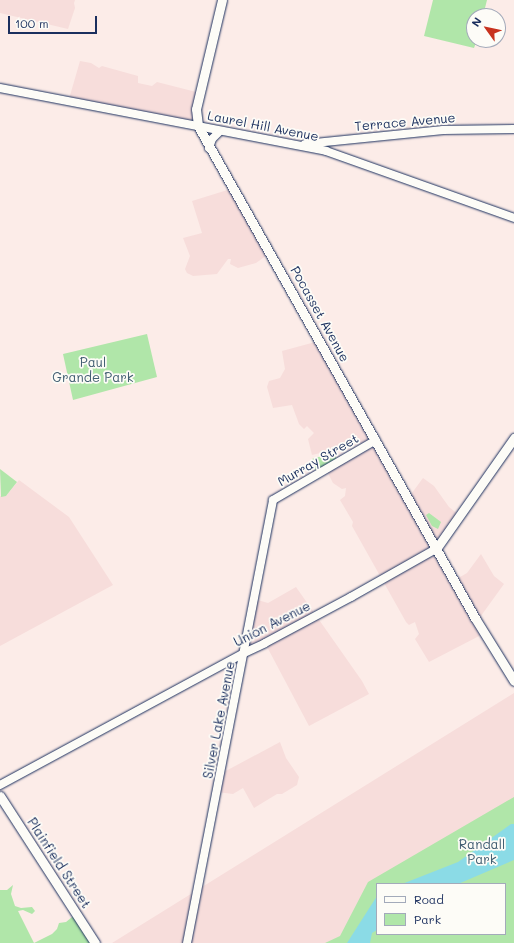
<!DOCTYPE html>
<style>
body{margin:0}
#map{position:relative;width:514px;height:943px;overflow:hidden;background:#fcece8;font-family:Mali,sans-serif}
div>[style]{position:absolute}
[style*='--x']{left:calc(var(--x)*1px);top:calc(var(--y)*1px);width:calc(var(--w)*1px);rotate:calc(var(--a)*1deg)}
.built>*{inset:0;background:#f7dddb}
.green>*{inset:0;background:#b0e6a9}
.water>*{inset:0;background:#8bdbe6}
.roads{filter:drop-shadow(0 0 1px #1b2f5e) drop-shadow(0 0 1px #1b2f5e)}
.tertiary>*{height:8px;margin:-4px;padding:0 4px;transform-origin:4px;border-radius:4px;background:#fdfcf7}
.secondary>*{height:9px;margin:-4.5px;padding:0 4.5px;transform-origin:4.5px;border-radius:4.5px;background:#fdfcf7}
span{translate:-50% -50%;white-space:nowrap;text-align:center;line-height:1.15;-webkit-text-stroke:3.5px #fdfcf7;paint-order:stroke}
.street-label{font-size:13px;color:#1b2f5e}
.park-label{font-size:13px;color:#405d71}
.legend{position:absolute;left:376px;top:883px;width:130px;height:52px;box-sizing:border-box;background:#fdfcf7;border:1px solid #a3aaba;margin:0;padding:5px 7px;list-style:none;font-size:12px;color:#1b2f5e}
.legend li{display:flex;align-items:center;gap:8px;height:20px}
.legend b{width:20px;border:1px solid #a3aaba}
.north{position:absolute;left:466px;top:8px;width:40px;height:40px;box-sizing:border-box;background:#fdfcf7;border:1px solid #a3aaba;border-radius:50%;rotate:303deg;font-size:11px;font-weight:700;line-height:16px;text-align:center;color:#1b2f5e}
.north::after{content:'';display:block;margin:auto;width:14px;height:18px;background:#c8321e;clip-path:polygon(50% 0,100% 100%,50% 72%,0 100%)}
.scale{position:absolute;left:8px;top:16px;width:89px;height:18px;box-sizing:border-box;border:2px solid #1b2f5e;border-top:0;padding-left:5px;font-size:12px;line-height:14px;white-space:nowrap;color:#1b2f5e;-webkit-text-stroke:3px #fdfcf7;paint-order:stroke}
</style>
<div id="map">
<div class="built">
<i style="clip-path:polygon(0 0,75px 0,74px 3px,75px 8px,68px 29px,0 13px)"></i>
<i style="clip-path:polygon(80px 61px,91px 63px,99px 68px,102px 66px,138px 76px,138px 83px,152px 86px,157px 82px,200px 93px,200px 126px,69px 99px)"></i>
<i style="clip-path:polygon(234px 188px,270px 253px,256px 263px,238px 268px,230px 264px,231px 259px,228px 259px,217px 274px,193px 276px,187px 273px,185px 269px,190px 256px,183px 238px,202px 233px,192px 201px)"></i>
<i style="clip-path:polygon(319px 341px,409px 497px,423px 478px,434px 486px,449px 507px,459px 515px,436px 548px,455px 580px,467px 573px,481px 554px,494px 576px,504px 584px,478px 620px,483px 634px,429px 662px,415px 639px,419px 634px,415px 622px,409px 625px,406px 622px,352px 526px,353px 522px,340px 500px,345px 496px,346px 488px,342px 489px,333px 483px,326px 469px,366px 442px,312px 455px,308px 439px,314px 433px,307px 426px,304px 429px,299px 424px,292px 405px,273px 408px,267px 387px,269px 381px,280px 378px,285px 369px,282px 351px)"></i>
<i style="clip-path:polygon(19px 480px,69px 517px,113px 585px,0 646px,0 496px,6px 496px)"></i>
<i style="clip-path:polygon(296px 587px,362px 681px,369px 694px,309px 726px,265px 643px,245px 651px,254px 599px,268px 603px)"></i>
<i style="clip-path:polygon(514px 693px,514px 824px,377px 884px,347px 943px,112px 943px)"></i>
<i style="clip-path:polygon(280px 742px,286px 758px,299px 777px,297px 785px,282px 794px,277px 794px,254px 808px,243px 788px,233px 794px,217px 792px,222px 773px)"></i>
</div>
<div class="green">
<i style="clip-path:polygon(433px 0,487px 0,483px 16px,474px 16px,474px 40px,477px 40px,474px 48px,424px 36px)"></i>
<i style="clip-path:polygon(147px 334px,157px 377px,73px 400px,63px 354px)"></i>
<i style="clip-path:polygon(334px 452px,337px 460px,316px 471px,312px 459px)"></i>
<i style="clip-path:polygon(0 469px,17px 482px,6px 496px,1px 497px)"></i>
<i style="clip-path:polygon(429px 513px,441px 522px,438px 529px,432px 526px,426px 515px)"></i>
<i style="clip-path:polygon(evenodd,514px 797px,514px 943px,325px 943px,340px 936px,368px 882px,514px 797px,377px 884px,505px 884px,505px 934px,377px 934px,377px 884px)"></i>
<i style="clip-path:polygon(13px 885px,11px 894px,15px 906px,21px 908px,32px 907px,35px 911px,32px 914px,23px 910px,18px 911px,34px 943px,52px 934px,57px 929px,59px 923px,66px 922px,77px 913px,98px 943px,0 943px,0 890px,7px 890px)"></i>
</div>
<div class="water">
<i style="clip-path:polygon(511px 824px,514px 824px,514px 860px,458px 884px,402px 884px,458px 862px)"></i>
<i style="clip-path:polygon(377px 896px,377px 930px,372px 933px,370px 943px,347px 943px)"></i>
</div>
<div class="roads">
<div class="tertiary">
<i style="--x:0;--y:88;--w:332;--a:10.9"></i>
<i style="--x:326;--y:151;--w:200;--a:19.6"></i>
<i style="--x:305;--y:144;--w:139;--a:-5.8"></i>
<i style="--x:443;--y:130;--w:71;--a:-0.8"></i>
<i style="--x:209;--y:148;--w:9;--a:-72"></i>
<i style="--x:212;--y:139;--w:11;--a:-45"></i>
<i style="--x:0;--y:785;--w:277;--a:-28.4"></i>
<i style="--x:244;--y:653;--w:23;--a:-25"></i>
<i style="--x:265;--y:643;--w:98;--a:-28.1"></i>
<i style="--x:351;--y:597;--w:98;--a:-29.5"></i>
<i style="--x:187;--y:943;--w:451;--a:-79"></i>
<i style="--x:273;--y:500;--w:119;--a:-30.2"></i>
</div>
<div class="secondary">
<i style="--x:222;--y:0;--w:112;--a:103.4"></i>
<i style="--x:196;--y:109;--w:17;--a:83"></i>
<i style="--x:198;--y:126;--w:565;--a:60.62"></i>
<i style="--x:475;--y:618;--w:74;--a:58.2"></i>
<i style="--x:436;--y:549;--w:136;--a:-54.9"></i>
<i style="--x:0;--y:796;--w:175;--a:57.1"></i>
</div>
</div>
<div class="street-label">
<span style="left:405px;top:122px;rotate:-5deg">Terrace Avenue</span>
<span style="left:263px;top:126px;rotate:11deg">Laurel Hill Avenue</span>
<span style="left:320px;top:314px;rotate:61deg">Pocasset Avenue</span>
<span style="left:318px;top:460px;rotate:-30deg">Murray Street</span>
<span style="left:272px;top:624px;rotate:-27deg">Union Avenue</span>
<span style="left:219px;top:720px;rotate:-79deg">Silver Lake Avenue</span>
<span style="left:59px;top:863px;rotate:57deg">Plainfield Street</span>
</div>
<div class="park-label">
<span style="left:93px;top:370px">Paul<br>Grande Park</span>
<span style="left:482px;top:852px">Randall<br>Park</span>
</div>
<ul class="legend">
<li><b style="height:5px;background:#fdfcf7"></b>Road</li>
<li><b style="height:11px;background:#b0e6a9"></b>Park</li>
</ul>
<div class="north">N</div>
<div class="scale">100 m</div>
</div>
